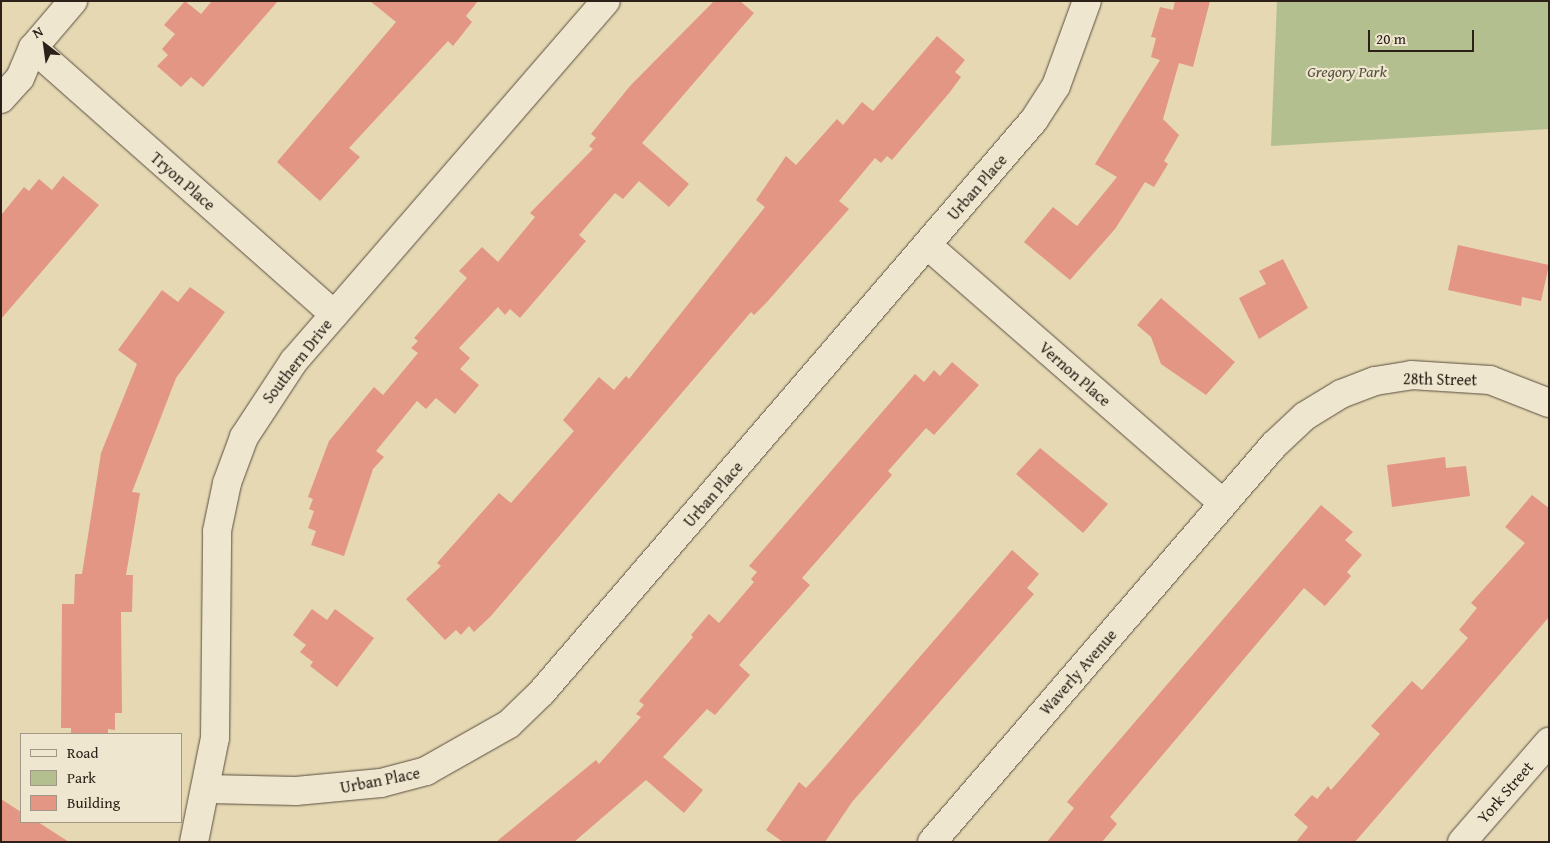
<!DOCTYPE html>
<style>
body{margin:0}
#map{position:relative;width:1550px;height:843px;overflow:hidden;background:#e5d8b3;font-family:"Gentium Book Plus",serif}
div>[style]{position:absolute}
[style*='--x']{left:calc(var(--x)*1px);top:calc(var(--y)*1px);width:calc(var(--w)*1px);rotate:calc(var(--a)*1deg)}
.green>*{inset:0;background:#b3bf8e}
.building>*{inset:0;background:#e49685}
.roads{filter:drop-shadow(0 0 1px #5a4e40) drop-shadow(0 0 1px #5a4e40)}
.minor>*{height:28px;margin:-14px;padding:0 14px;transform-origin:14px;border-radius:14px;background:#eee6ce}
.tertiary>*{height:28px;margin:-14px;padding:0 14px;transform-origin:14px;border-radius:14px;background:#eee6ce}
span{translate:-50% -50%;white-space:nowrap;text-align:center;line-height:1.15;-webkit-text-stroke:4.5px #eee6ce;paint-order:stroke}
.park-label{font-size:16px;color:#54503c;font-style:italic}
.street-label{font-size:16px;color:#2c2019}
.frame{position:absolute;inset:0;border:2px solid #2c2019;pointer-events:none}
.legend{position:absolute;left:20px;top:733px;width:162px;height:90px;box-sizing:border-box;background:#eee6ce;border:1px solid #a09786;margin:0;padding:6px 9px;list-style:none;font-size:15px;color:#2c2019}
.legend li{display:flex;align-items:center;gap:10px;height:25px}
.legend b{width:25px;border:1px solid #a09786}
.north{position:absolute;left:20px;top:20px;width:50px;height:50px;-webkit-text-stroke:4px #eee6ce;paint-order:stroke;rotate:330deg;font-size:14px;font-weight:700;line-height:20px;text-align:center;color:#2c2019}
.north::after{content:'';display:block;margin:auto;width:18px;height:22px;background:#2c2019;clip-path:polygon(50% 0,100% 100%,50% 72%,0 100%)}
.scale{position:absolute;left:1368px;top:30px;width:106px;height:22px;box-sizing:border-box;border:2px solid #2c2019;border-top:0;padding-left:6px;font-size:15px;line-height:18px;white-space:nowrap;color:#2c2019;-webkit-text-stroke:4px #eee6ce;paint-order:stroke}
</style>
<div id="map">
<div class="green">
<i style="clip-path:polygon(1277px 1px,1549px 1px,1549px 129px,1271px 146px)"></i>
</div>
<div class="building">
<i style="clip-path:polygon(185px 1px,201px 14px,212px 1px,278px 1px,203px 87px,191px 77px,181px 87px,157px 66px,168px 55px,162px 49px,175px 34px,164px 25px)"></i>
<i style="clip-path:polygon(370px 1px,478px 1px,466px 16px,472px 22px,453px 46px,448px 41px,349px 148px,360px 157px,320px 201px,277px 162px,396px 22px)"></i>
<i style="clip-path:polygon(714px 1px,740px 1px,754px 13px,642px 143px,689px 184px,669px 207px,639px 181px,623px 199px,615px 193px,579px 235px,586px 241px,520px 318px,510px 309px,505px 315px,498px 307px,459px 348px,470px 358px,460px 369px,479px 385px,455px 414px,436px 398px,426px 409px,417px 401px,376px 451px,384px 457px,373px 469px,344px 556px,311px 545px,316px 531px,308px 528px,314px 511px,309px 509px,313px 499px,308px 497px,329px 441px,374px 387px,383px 395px,418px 353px,411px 348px,418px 341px,414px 338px,467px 278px,459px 271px,482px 247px,498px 262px,535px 217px,530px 213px,593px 149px,589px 146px,596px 138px,591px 134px,630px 86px)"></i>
<i style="clip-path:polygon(1175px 1px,1210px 1px,1193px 67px,1179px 63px,1163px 119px,1179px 135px,1164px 161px,1168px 164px,1154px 187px,1145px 182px,1115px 229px,1070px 280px,1024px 242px,1053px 207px,1077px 226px,1117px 177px,1095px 164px,1160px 60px,1151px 57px,1156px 38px,1151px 37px,1160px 7px,1173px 10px)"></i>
<i style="clip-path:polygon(937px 36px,965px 60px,955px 72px,961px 77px,950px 92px,892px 160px,887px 156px,881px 163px,875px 158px,839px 201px,849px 209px,767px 302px,754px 315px,751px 312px,490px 617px,474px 632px,469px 626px,461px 635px,456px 630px,445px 640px,406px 599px,441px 566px,437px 563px,499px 493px,511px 503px,574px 431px,563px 420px,599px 377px,614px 390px,626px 376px,629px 379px,765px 207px,756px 200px,786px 156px,796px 165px,837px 119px,843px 125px,862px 102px,873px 111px)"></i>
<i style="clip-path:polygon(63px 176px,99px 205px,1px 319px,2px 214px,24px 187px,29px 191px,39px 179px,52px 190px)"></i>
<i style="clip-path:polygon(1458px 245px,1549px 265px,1541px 301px,1522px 297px,1521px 306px,1448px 290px)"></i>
<i style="clip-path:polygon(1283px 259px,1308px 308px,1259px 339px,1239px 298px,1266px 284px,1259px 271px)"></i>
<i style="clip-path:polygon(190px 287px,225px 312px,176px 378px,132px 492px,140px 493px,126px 575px,133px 575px,132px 612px,121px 612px,122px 713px,115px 713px,115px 730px,108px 729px,108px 734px,71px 734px,71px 728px,61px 728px,62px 604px,74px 604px,75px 574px,82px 574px,101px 453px,137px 364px,118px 350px,162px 290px,178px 302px)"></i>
<i style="clip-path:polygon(1161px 298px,1235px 362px,1206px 395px,1161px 364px,1151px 337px,1137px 325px)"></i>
<i style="clip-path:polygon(952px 362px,979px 385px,934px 435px,926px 428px,888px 471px,892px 475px,802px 578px,810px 585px,739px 665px,750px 675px,715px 715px,707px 709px,663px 757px,703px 790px,684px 813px,646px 780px,574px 842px,496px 842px,596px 760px,599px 764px,641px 717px,636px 714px,644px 705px,639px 701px,693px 637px,691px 635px,709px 614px,719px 623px,754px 582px,751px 579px,757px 572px,749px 566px,915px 374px,924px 382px,934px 370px,940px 376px)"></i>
<i style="clip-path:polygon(1040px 448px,1108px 504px,1083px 533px,1016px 474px)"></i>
<i style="clip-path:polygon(1445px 457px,1446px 468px,1466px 466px,1470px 496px,1392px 507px,1387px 465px)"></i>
<i style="clip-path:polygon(1532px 495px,1549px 508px,1549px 617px,1355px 842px,1296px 842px,1308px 827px,1294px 815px,1312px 795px,1317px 799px,1328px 786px,1331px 790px,1380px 734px,1371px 726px,1412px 681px,1422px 690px,1468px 638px,1459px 630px,1477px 608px,1471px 603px,1525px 543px,1505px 527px)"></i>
<i style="clip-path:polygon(1321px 505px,1353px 532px,1345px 540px,1362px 555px,1347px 572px,1351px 576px,1325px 606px,1304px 588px,1110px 817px,1117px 824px,1102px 842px,1047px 842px,1074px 808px,1067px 802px,1092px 772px)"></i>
<i style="clip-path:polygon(1012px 550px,1039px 574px,1027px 588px,1034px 594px,852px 802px,825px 842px,783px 842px,766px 830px,799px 782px,806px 788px,817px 776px)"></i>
<i style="clip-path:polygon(312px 609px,327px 620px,335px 609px,374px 638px,337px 687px,310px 666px,313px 662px,300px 652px,306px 645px,293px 635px)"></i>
<i style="clip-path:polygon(1px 799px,21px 812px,21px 822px,38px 822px,69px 842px,1px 842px)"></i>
</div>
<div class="roads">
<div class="minor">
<i style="--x:33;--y:48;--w:402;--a:41.5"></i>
<i style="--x:927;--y:245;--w:393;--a:41.1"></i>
<i style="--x:208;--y:789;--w:88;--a:1.3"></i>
<i style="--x:296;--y:791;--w:85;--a:-5.4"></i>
<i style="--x:381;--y:783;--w:47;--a:-14.9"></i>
<i style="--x:426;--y:771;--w:95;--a:-29.5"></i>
<i style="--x:509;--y:724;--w:46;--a:-44.1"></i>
<i style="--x:542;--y:692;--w:754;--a:-49.3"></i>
<i style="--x:1034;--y:120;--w:40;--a:-57.1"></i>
<i style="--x:1056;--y:86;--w:90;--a:-70"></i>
<i style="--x:194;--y:842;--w:106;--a:-78.6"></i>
<i style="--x:215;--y:738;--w:207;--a:-89.4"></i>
<i style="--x:217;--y:531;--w:49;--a:-78.2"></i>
<i style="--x:227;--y:483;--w:49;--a:-69.7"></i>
<i style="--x:244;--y:437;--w:91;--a:-56.7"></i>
<i style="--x:294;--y:361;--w:476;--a:-49.1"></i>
<i style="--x:932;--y:842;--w:524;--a:-49.26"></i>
<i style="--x:1274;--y:445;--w:42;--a:-43.1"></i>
<i style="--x:1305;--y:416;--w:42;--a:-31.4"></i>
<i style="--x:1341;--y:394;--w:36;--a:-21"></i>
<i style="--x:1375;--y:381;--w:36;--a:-9"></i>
<i style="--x:1411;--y:375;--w:79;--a:3.6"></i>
<i style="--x:1490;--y:380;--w:63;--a:21.3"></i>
<i style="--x:1462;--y:842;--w:133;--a:-49"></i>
</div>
<div class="tertiary">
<i style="--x:1;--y:99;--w:28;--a:-48"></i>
<i style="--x:20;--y:78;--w:33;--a:-67"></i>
<i style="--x:33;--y:48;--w:62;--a:-49.6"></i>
</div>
</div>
<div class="park-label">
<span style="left:1347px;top:71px">Gregory Park</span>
</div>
<div class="street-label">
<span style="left:183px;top:181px;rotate:41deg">Tryon Place</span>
<span style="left:977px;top:187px;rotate:-49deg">Urban Place</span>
<span style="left:297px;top:361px;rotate:-52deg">Southern Drive</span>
<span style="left:1075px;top:374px;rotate:41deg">Vernon Place</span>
<span style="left:1440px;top:379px;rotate:1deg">28th Street</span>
<span style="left:713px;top:494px;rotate:-49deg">Urban Place</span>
<span style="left:1078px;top:672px;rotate:-49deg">Waverly Avenue</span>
<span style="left:380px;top:780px;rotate:-11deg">Urban Place</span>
<span style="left:1505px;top:792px;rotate:-49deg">York Street</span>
</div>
<div class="frame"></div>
<ul class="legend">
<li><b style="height:6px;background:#eee6ce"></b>Road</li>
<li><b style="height:14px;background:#b3bf8e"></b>Park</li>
<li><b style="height:14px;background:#e49685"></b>Building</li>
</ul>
<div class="north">N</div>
<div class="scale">20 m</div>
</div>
